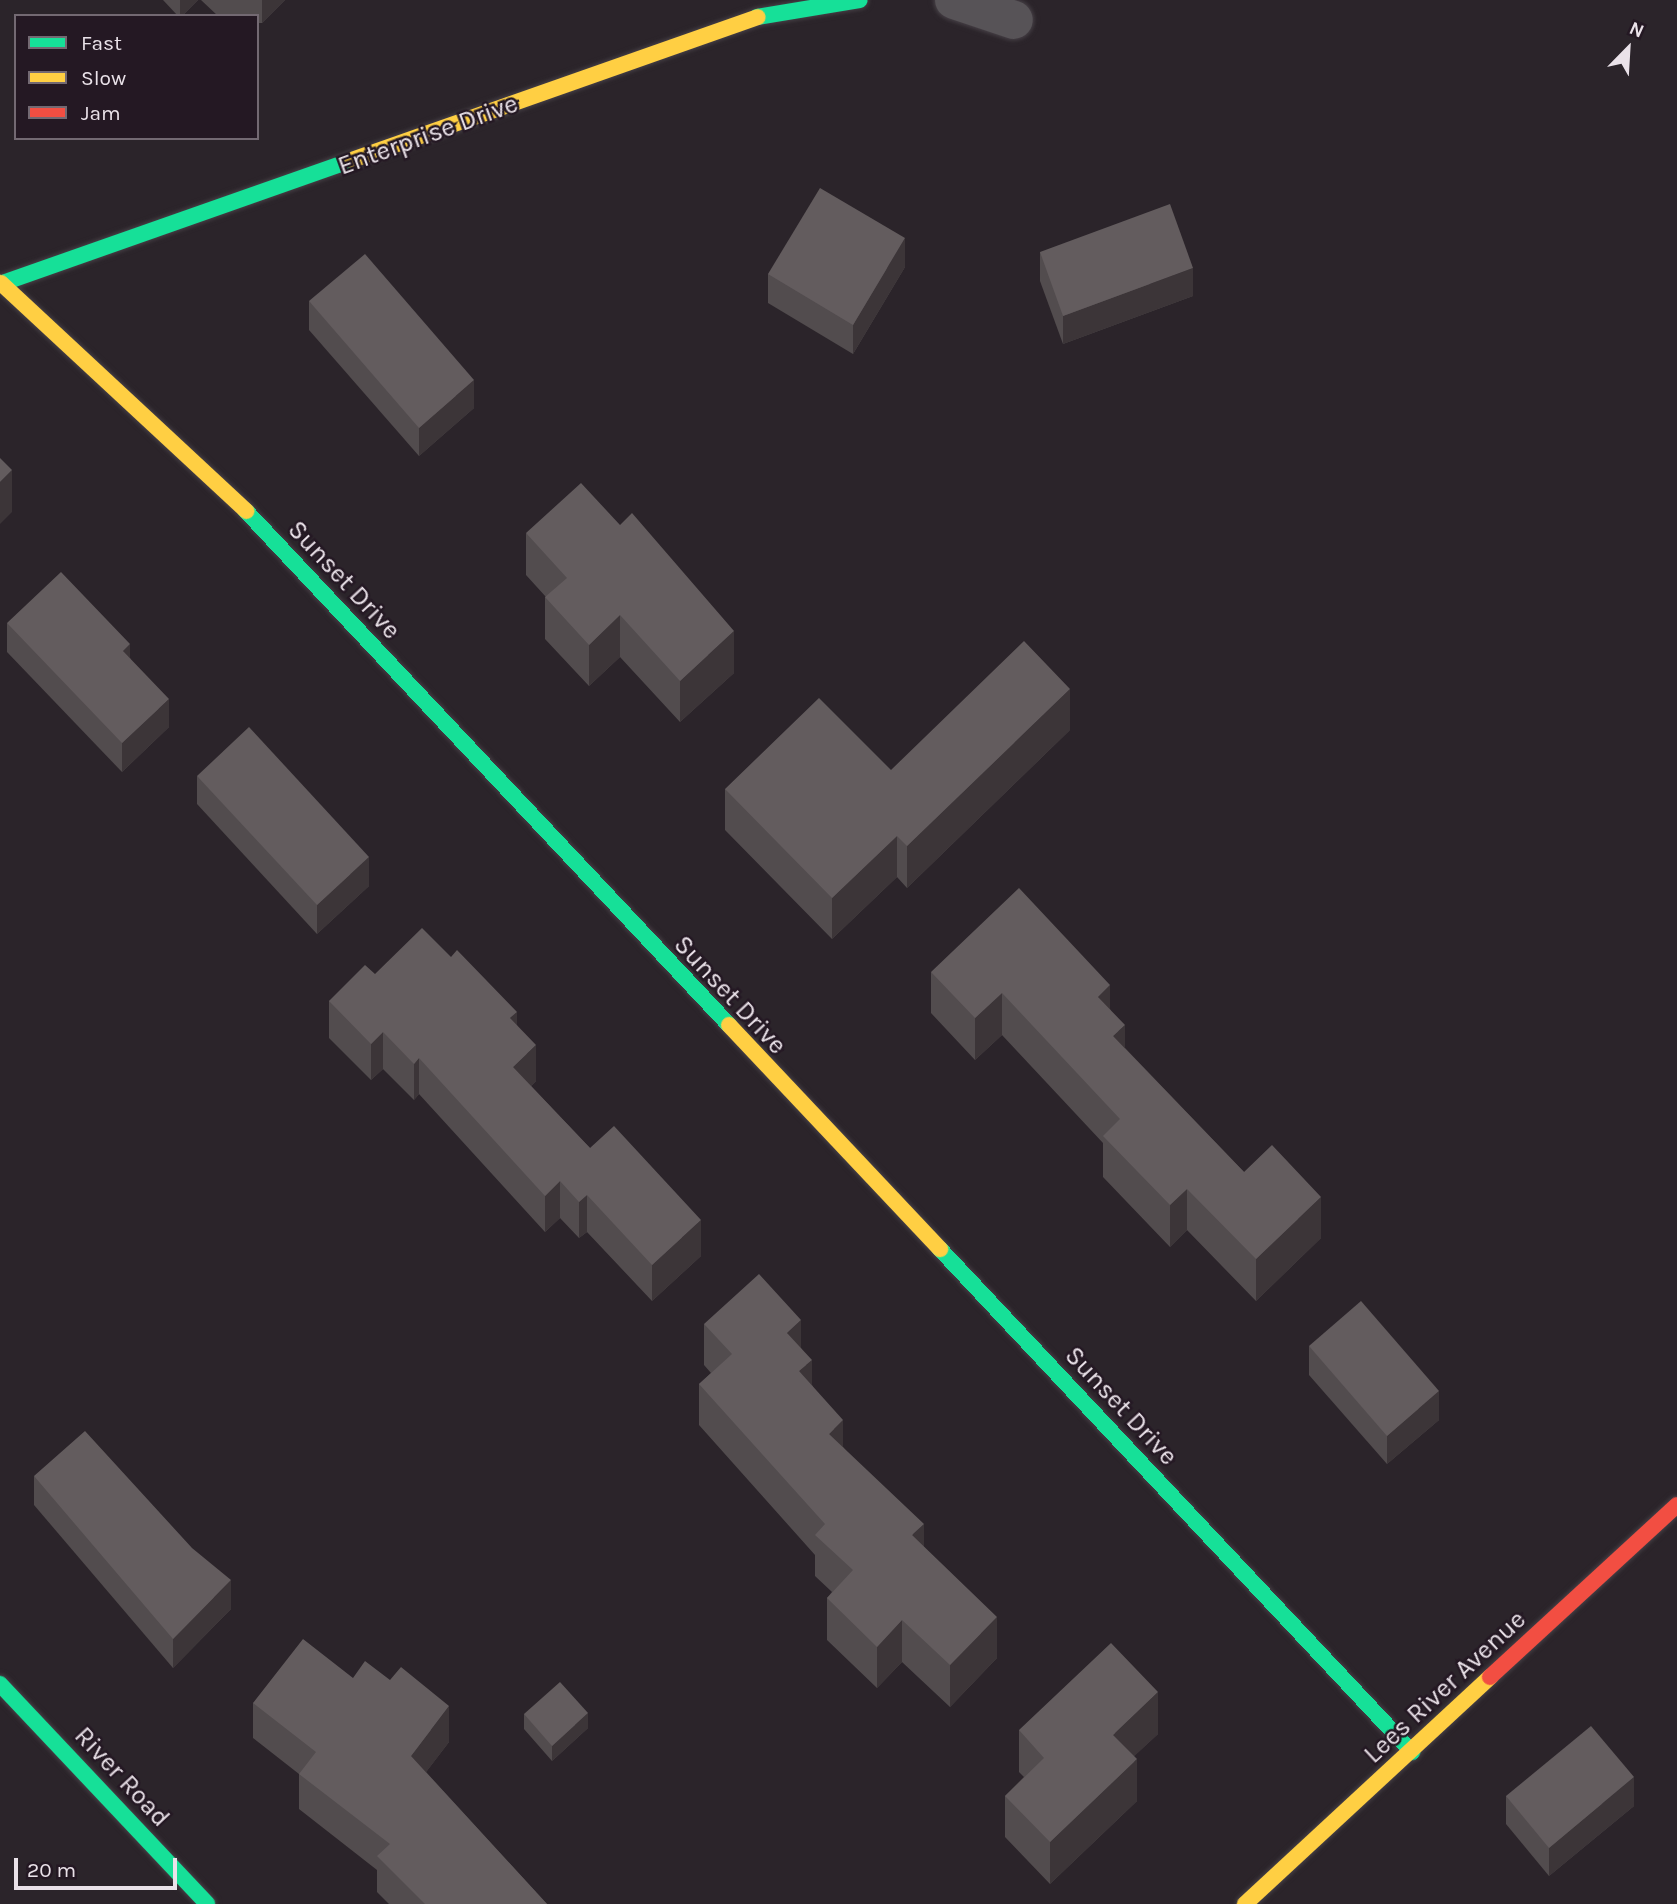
<!DOCTYPE html>
<style>
body{margin:0}
#map{position:relative;width:1677px;height:1904px;overflow:hidden;background:#2b242a;font-family:Karla,sans-serif}
div>[style]{position:absolute}
[style*='--x']{left:calc(var(--x)*1px);top:calc(var(--y)*1px);width:calc(var(--w)*1px);rotate:calc(var(--a)*1deg)}
.roads{filter:drop-shadow(0 0 2px #464046) drop-shadow(0 0 2px #464046)}
.street>*{height:38px;margin:-19px;padding:0 19px;transform-origin:19px;border-radius:19px;background:#575357}
.fast>*{height:16px;margin:-8px;padding:0 8px;transform-origin:8px;border-radius:8px;background:#16e098}
.slow>*{height:16px;margin:-8px;padding:0 8px;transform-origin:8px;border-radius:8px;background:#ffcf43}
.jam>*{height:16px;margin:-8px;padding:0 8px;transform-origin:8px;border-radius:8px;background:#f24e42}
.wall>*{inset:0;background:#524c4e}
.shaded-wall>*{inset:0;background:#3c3538}
.building>*{inset:0;background:#635c5e}
span{translate:-50% -50%;white-space:nowrap;text-align:center;line-height:1.15;-webkit-text-stroke:5px #241823;paint-order:stroke}
.street-label{font-size:26px;color:#eae2e9}
.legend{position:absolute;left:14px;top:14px;width:245px;height:126px;box-sizing:border-box;background:#241823;border:2px solid #736972;margin:0;padding:9px 12px;list-style:none;font-size:21px;color:#eae2e9}
.legend li{display:flex;align-items:center;gap:14px;height:35px}
.legend b{width:35px;border:2px solid #736972}
.north{position:absolute;left:1593px;top:14px;width:70px;height:70px;-webkit-text-stroke:5px #241823;paint-order:stroke;rotate:24deg;font-size:19px;font-weight:700;line-height:28px;text-align:center;color:#eae2e9}
.north::after{content:'';display:block;margin:auto;width:24px;height:32px;background:#eae2e9;clip-path:polygon(50% 0,100% 100%,50% 72%,0 100%)}
.scale{position:absolute;left:14px;top:1858px;width:163px;height:32px;box-sizing:border-box;border:4px solid #eae2e9;border-top:0;padding-left:9px;font-size:21px;line-height:24px;white-space:nowrap;color:#eae2e9;-webkit-text-stroke:5px #241823;paint-order:stroke}
</style>
<div id="map">
<div class="roads">
<div class="street">
<i style="--x:954;--y:0;--w:63;--a:18.4"></i>
</div>
<div class="fast">
<i style="--x:757;--y:17;--w:104;--a:-9.4"></i>
<i style="--x:0;--y:284;--w:373;--a:-19.4"></i>
<i style="--x:246;--y:511;--w:705;--a:46.78"></i>
<i style="--x:940;--y:1249;--w:690;--a:46.82"></i>
<i style="--x:0;--y:1684;--w:302;--a:46.7"></i>
</div>
<div class="slow">
<i style="--x:352;--y:160;--w:430;--a:-19.4"></i>
<i style="--x:1;--y:283;--w:335;--a:42.9"></i>
<i style="--x:729;--y:1025;--w:308;--a:46.7"></i>
<i style="--x:1245;--y:1904;--w:334;--a:-42.8"></i>
</div>
<div class="jam">
<i style="--x:1490;--y:1677;--w:254;--a:-42.6"></i>
</div>
</div>
<div class="wall">
<i style="clip-path:polygon(163px 0,198px 0,182px 16px,178px 16px)"></i>
<i style="clip-path:polygon(201px 0,285px 0,262px 23px,257px 23px,257px 16px,218px 16px)"></i>
<i style="clip-path:polygon(1040px 252px,1193px 296px,1063px 344px,1040px 281px)"></i>
<i style="clip-path:polygon(905px 267px,853px 354px,768px 303px,768px 274px)"></i>
<i style="clip-path:polygon(309px 301px,474px 408px,419px 456px,309px 330px)"></i>
<i style="clip-path:polygon(526px 533px,734px 673px,680px 722px,620px 657px,589px 686px,545px 639px,545px 597px,546px 597px,526px 575px)"></i>
<i style="clip-path:polygon(7px 623px,130px 658px,169px 727px,122px 772px,7px 652px)"></i>
<i style="clip-path:polygon(1070px 730px,907px 888px,897px 877px,832px 939px,725px 830px,725px 789px,891px 770px)"></i>
<i style="clip-path:polygon(197px 776px,369px 886px,317px 934px,197px 804px)"></i>
<i style="clip-path:polygon(931px 972px,1110px 1009px,1125px 1048px,1244px 1172px,1321px 1238px,1256px 1301px,1187px 1230px,1170px 1247px,1103px 1177px,1103px 1143px,1002px 1035px,975px 1060px,931px 1013px)"></i>
<i style="clip-path:polygon(375px 974px,517px 1025px,536px 1081px,531px 1086px,590px 1148px,701px 1256px,652px 1301px,587px 1232px,579px 1238px,560px 1218px,545px 1232px,419px 1094px,414px 1100px,383px 1069px,371px 1080px,329px 1038px,329px 1001px)"></i>
<i style="clip-path:polygon(704px 1324px,801px 1348px,812px 1385px,843px 1447px,924px 1547px,997px 1658px,950px 1707px,902px 1662px,877px 1688px,827px 1640px,827px 1598px,832px 1592px,815px 1576px,815px 1555px,699px 1425px,699px 1384px,711px 1373px,704px 1365px)"></i>
<i style="clip-path:polygon(1309px 1346px,1439px 1420px,1387px 1464px,1309px 1375px)"></i>
<i style="clip-path:polygon(34px 1476px,231px 1609px,173px 1668px,34px 1505px)"></i>
<i style="clip-path:polygon(353px 1678px,449px 1742px,426px 1772px,547px 1904px,389px 1904px,377px 1892px,377px 1870px,299px 1809px,299px 1774px,253px 1738px,253px 1703px)"></i>
<i style="clip-path:polygon(524px 1714px,588px 1728px,552px 1761px,524px 1729px)"></i>
<i style="clip-path:polygon(1019px 1730px,1158px 1734px,1134px 1756px,1137px 1801px,1050px 1884px,1005px 1837px,1005px 1796px,1024px 1777px,1019px 1772px)"></i>
<i style="clip-path:polygon(1506px 1796px,1634px 1806px,1549px 1876px,1506px 1824px)"></i>
</div>
<div class="shaded-wall">
<i style="clip-path:polygon(180px 0,198px 0,182px 16px,180px 16px)"></i>
<i style="clip-path:polygon(262px 0,285px 0,262px 23px)"></i>
<i style="clip-path:polygon(905px 238px,905px 267px,853px 354px,853px 325px)"></i>
<i style="clip-path:polygon(1193px 268px,1193px 296px,1063px 344px,1063px 316px)"></i>
<i style="clip-path:polygon(474px 380px,474px 408px,419px 456px,419px 428px)"></i>
<i style="clip-path:polygon(12px 470px,12px 512px,0 524px,0 482px)"></i>
<i style="clip-path:polygon(620px 615px,620px 657px,589px 686px,589px 645px)"></i>
<i style="clip-path:polygon(734px 631px,734px 673px,680px 722px,680px 681px)"></i>
<i style="clip-path:polygon(130px 644px,130px 673px,123px 651px)"></i>
<i style="clip-path:polygon(1070px 689px,1070px 730px,907px 888px,907px 846px)"></i>
<i style="clip-path:polygon(169px 699px,169px 727px,122px 772px,122px 743px)"></i>
<i style="clip-path:polygon(897px 836px,897px 877px,832px 939px,832px 898px)"></i>
<i style="clip-path:polygon(369px 857px,369px 886px,317px 934px,317px 905px)"></i>
<i style="clip-path:polygon(1110px 985px,1110px 1027px,1098px 997px)"></i>
<i style="clip-path:polygon(1002px 993px,1002px 1035px,975px 1060px,975px 1018px)"></i>
<i style="clip-path:polygon(517px 1012px,517px 1048px,510px 1018px)"></i>
<i style="clip-path:polygon(1125px 1025px,1125px 1067px,1113px 1036px)"></i>
<i style="clip-path:polygon(383px 1032px,383px 1069px,371px 1080px,371px 1044px)"></i>
<i style="clip-path:polygon(536px 1045px,536px 1081px,513px 1104px,513px 1067px)"></i>
<i style="clip-path:polygon(419px 1058px,419px 1094px,414px 1100px,414px 1064px)"></i>
<i style="clip-path:polygon(560px 1181px,560px 1218px,545px 1232px,545px 1196px)"></i>
<i style="clip-path:polygon(1187px 1189px,1187px 1230px,1170px 1247px,1170px 1205px)"></i>
<i style="clip-path:polygon(587px 1195px,587px 1232px,579px 1238px,579px 1202px)"></i>
<i style="clip-path:polygon(1321px 1197px,1321px 1238px,1256px 1301px,1256px 1259px)"></i>
<i style="clip-path:polygon(701px 1220px,701px 1256px,652px 1301px,652px 1265px)"></i>
<i style="clip-path:polygon(801px 1320px,801px 1362px,787px 1333px)"></i>
<i style="clip-path:polygon(812px 1360px,812px 1401px,799px 1371px)"></i>
<i style="clip-path:polygon(1439px 1391px,1439px 1420px,1387px 1464px,1387px 1436px)"></i>
<i style="clip-path:polygon(843px 1420px,843px 1462px,829px 1434px)"></i>
<i style="clip-path:polygon(924px 1524px,924px 1565px,912px 1535px)"></i>
<i style="clip-path:polygon(231px 1580px,231px 1609px,173px 1668px,173px 1639px)"></i>
<i style="clip-path:polygon(997px 1617px,997px 1658px,950px 1707px,950px 1665px)"></i>
<i style="clip-path:polygon(902px 1620px,902px 1662px,877px 1688px,877px 1647px)"></i>
<i style="clip-path:polygon(1158px 1692px,1158px 1734px,1113px 1776px,1113px 1735px)"></i>
<i style="clip-path:polygon(449px 1706px,449px 1742px,411px 1792px,411px 1756px)"></i>
<i style="clip-path:polygon(588px 1713px,588px 1728px,552px 1761px,552px 1746px)"></i>
<i style="clip-path:polygon(1137px 1759px,1137px 1801px,1050px 1884px,1050px 1842px)"></i>
<i style="clip-path:polygon(1634px 1777px,1634px 1806px,1549px 1876px,1549px 1848px)"></i>
</div>
<div class="building">
<i style="clip-path:polygon(820px 188px,905px 238px,853px 325px,768px 274px)"></i>
<i style="clip-path:polygon(1170px 204px,1193px 268px,1063px 316px,1040px 252px)"></i>
<i style="clip-path:polygon(365px 254px,474px 380px,419px 428px,309px 301px)"></i>
<i style="clip-path:polygon(0 458px,12px 470px,0 482px)"></i>
<i style="clip-path:polygon(581px 483px,620px 525px,632px 513px,734px 631px,680px 681px,620px 615px,589px 645px,545px 597px,567px 578px,526px 533px)"></i>
<i style="clip-path:polygon(61px 572px,130px 644px,123px 651px,169px 699px,122px 743px,7px 623px)"></i>
<i style="clip-path:polygon(1024px 641px,1070px 689px,907px 846px,897px 836px,832px 898px,725px 789px,819px 698px,891px 770px)"></i>
<i style="clip-path:polygon(249px 727px,369px 857px,317px 905px,197px 776px)"></i>
<i style="clip-path:polygon(1019px 888px,1110px 985px,1098px 997px,1125px 1025px,1113px 1036px,1244px 1172px,1272px 1145px,1321px 1197px,1256px 1259px,1187px 1189px,1170px 1205px,1103px 1136px,1120px 1119px,1002px 993px,975px 1018px,931px 972px)"></i>
<i style="clip-path:polygon(422px 928px,451px 957px,457px 950px,517px 1012px,510px 1018px,536px 1045px,513px 1067px,590px 1148px,614px 1126px,701px 1220px,652px 1265px,587px 1195px,579px 1202px,560px 1181px,545px 1196px,419px 1058px,414px 1064px,383px 1032px,371px 1044px,329px 1001px,365px 965px,375px 974px)"></i>
<i style="clip-path:polygon(759px 1274px,801px 1320px,787px 1333px,812px 1360px,799px 1371px,843px 1420px,829px 1434px,924px 1524px,912px 1535px,997px 1617px,950px 1665px,902px 1620px,877px 1647px,827px 1598px,853px 1570px,815px 1535px,825px 1524px,699px 1384px,732px 1354px,704px 1324px)"></i>
<i style="clip-path:polygon(1361px 1301px,1439px 1391px,1387px 1436px,1309px 1346px)"></i>
<i style="clip-path:polygon(85px 1431px,192px 1548px,231px 1580px,173px 1639px,34px 1476px)"></i>
<i style="clip-path:polygon(303px 1639px,353px 1678px,365px 1661px,390px 1680px,401px 1667px,449px 1706px,411px 1756px,547px 1904px,425px 1904px,377px 1856px,390px 1844px,299px 1774px,316px 1752px,253px 1703px)"></i>
<i style="clip-path:polygon(1111px 1643px,1158px 1692px,1113px 1735px,1137px 1759px,1050px 1842px,1005px 1796px,1044px 1758px,1019px 1730px)"></i>
<i style="clip-path:polygon(560px 1682px,588px 1713px,552px 1746px,524px 1714px)"></i>
<i style="clip-path:polygon(1591px 1726px,1634px 1777px,1549px 1848px,1506px 1796px)"></i>
</div>
<div class="street-label">
<span style="left:428px;top:135px;rotate:-20deg">Enterprise Drive</span>
<span style="left:344px;top:580px;rotate:47deg">Sunset Drive</span>
<span style="left:730px;top:995px;rotate:47deg">Sunset Drive</span>
<span style="left:1121px;top:1406px;rotate:47deg">Sunset Drive</span>
<span style="left:1445px;top:1687px;rotate:-43deg">Lees River Avenue</span>
<span style="left:122px;top:1777px;rotate:47deg">River Road</span>
</div>
<ul class="legend">
<li><b style="height:9px;background:#16e098"></b>Fast</li>
<li><b style="height:9px;background:#ffcf43"></b>Slow</li>
<li><b style="height:9px;background:#f24e42"></b>Jam</li>
</ul>
<div class="north">N</div>
<div class="scale">20 m</div>
</div>
